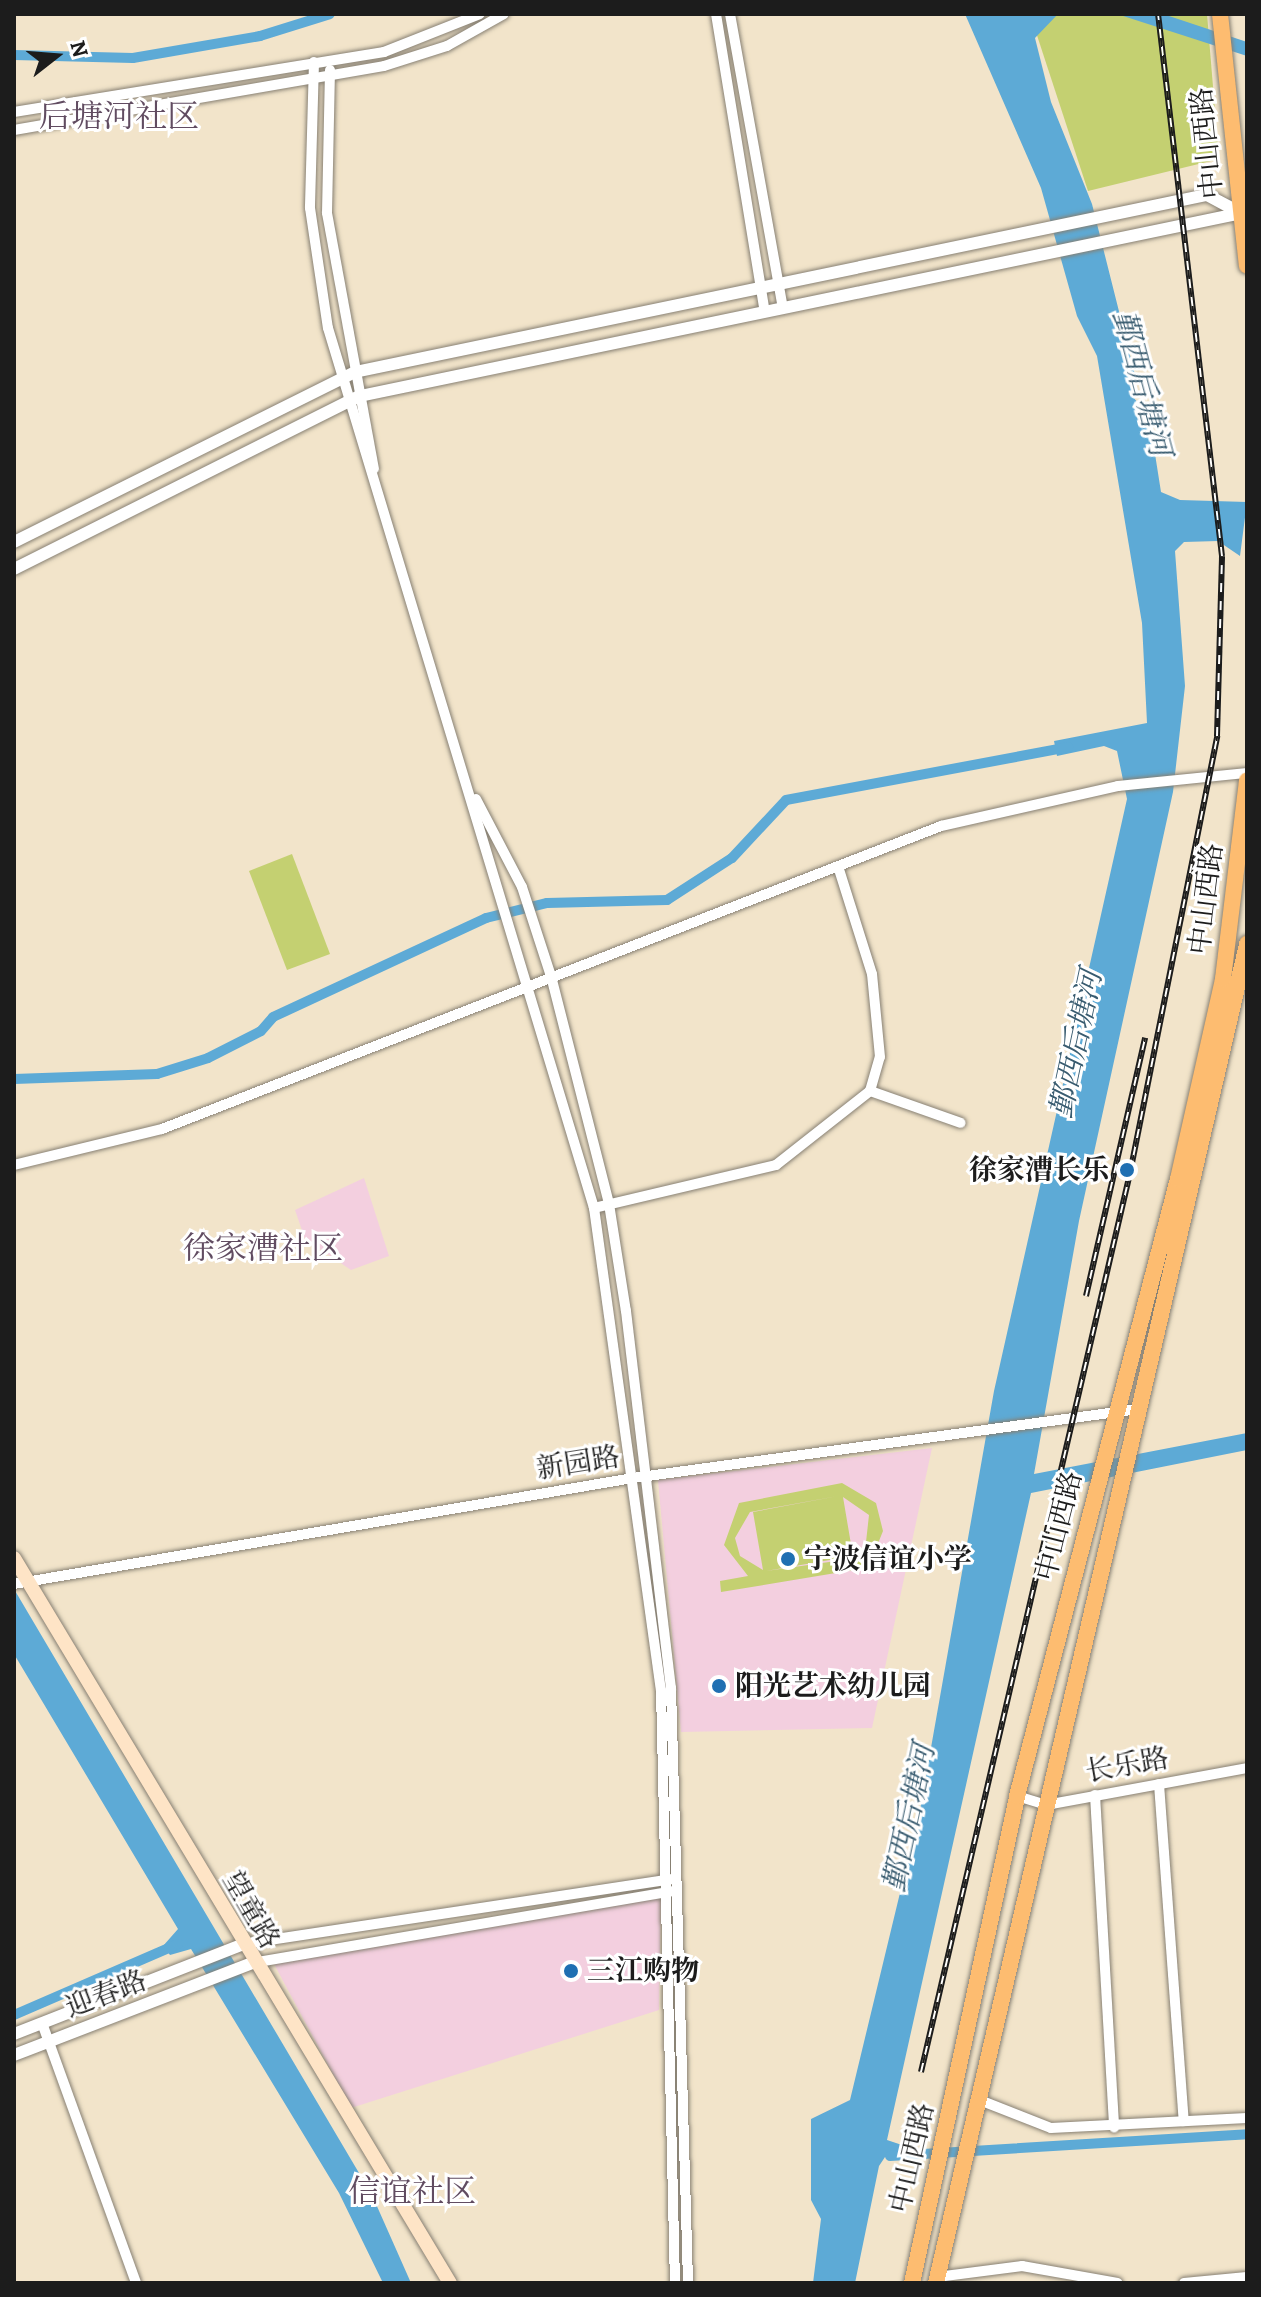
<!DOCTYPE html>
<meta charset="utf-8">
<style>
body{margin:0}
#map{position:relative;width:1261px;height:2297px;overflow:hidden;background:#f2e4ca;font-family:Alegreya,"Noto Serif SC",serif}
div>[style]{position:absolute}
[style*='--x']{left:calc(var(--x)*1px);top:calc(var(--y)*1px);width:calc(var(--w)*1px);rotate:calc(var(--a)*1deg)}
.built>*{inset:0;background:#f3cfdf}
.green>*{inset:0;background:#c4d071}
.water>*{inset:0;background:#5daad6}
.canal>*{height:10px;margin:-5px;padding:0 5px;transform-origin:5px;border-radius:5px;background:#5daad6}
.roads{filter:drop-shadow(0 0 2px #878073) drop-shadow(0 0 2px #878073)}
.minor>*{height:10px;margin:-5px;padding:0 5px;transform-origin:5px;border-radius:5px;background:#fff}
.tertiary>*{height:12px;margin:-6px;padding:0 6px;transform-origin:6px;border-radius:6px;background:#fff}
.secondary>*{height:14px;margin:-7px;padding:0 7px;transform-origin:7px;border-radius:7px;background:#fee4c6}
.primary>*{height:16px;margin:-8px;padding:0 8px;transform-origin:8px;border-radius:8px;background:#fdbc70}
.rail>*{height:6px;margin-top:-3px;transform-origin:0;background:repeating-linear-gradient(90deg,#fff 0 9px,#1c1c1c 0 18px);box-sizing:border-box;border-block:2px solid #1c1c1c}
.dots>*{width:22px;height:22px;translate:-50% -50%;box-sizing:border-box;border:4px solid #fff;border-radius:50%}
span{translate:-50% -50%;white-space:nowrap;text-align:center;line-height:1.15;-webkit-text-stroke:6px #fff;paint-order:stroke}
.street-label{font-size:28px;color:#1c1c1c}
.poi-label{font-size:28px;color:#1c1c1c;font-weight:700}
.right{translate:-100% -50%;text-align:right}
.left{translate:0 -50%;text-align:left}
.water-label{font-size:30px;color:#395c70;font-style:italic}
.quarter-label{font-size:32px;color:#614c61}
.frame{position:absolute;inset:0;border:16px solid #1c1c1c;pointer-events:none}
.north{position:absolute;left:16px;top:16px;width:80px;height:80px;-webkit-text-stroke:6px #fff;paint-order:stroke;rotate:73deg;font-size:22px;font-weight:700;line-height:32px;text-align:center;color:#1c1c1c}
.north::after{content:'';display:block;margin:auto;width:28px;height:36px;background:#1c1c1c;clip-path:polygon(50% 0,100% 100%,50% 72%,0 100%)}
</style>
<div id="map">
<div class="built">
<i style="clip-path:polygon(364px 1178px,389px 1256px,351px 1270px,305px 1239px,295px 1210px)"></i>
<i style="clip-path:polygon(932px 1448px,872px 1728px,681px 1732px,658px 1480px)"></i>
<i style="clip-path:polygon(661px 1894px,659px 2010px,351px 2108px,273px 1962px)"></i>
</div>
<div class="green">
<i style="clip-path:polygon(1030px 14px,1207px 14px,1219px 159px,1088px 191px)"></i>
<i style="clip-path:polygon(292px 854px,330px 954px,287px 970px,249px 871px)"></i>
<i style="clip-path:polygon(evenodd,842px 1483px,876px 1503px,883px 1531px,873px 1556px,883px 1555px,884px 1565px,721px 1592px,720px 1581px,748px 1576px,724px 1545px,739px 1503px,842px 1483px,838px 1496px,753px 1512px,763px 1570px,740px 1556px,735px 1538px,750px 1512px,838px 1496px,842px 1483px,843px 1497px,869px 1515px,865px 1551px,850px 1559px,766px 1571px,853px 1556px,843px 1497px)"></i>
</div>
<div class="water">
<i style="clip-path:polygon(965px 14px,1058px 14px,1035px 38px,1051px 102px,1092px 204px,1135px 375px,1133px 397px,1149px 416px,1161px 492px,1180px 500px,1247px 502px,1240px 556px,1218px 541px,1184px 542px,1175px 551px,1185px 686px,1173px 792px,1079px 1221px,1034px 1474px,1247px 1433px,1247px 1450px,1031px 1493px,887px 2140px,905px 2146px,903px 2159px,885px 2157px,879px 2166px,855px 2283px,813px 2283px,821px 2219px,811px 2200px,811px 2119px,850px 2100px,920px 1810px,994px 1391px,1127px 799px,1117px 751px,1104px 746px,1057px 756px,1054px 741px,1147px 723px,1142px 623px,1097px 356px,1077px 316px,1041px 188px)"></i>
<i style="clip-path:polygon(1117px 14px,1163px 14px,1247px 42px,1247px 56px)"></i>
<i style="clip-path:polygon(14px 1589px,372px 2195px,411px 2283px,383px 2283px,339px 2193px,191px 1949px,170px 1955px,163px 1946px,178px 1929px,14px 1654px)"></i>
</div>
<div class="canal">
<i style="--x:14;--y:55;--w:119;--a:1.4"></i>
<i style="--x:133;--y:58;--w:129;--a:-9.8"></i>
<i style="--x:260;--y:36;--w:73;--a:-17.4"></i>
<i style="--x:14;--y:1079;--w:143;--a:-2"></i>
<i style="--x:157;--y:1074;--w:53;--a:-17.4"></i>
<i style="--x:208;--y:1058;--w:59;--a:-27"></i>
<i style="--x:261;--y:1031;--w:18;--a:-49"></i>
<i style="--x:273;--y:1017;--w:235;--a:-24.9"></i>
<i style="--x:486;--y:918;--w:63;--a:-13.8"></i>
<i style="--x:547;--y:903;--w:120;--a:-1.4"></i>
<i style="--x:667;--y:900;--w:77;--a:-32.9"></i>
<i style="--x:732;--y:858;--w:79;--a:-47"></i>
<i style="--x:786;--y:800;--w:287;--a:-10.6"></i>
<i style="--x:14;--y:2015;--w:179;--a:-23.4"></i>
<i style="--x:890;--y:2156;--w:358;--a:-3.5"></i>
</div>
<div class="roads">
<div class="minor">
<i style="--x:716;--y:14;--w:302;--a:80.7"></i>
<i style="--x:730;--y:14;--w:299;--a:79.8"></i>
<i style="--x:314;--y:62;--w:146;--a:91.6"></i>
<i style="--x:310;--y:208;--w:121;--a:81.5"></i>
<i style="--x:328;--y:328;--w:919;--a:73.18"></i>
<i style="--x:594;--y:1208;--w:487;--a:82.1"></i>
<i style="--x:661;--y:1690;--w:593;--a:88.65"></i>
<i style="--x:330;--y:70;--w:143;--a:91.2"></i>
<i style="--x:327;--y:213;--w:260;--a:79.6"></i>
<i style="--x:14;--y:112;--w:375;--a:-9.2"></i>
<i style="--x:384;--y:52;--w:103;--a:-21.6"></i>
<i style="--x:14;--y:130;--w:375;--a:-9.8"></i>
<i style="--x:384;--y:66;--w:66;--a:-17.6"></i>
<i style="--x:447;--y:46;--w:65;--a:-29.3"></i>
<i style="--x:476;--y:799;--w:99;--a:62.4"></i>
<i style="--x:522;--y:887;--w:94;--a:72"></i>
<i style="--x:551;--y:976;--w:235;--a:75.7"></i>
<i style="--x:609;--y:1204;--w:108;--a:81"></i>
<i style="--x:626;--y:1311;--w:380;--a:83.2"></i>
<i style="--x:671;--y:1688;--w:595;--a:88.36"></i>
<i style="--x:870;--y:1091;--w:96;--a:19.4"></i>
<i style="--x:14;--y:1165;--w:152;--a:-13.7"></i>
<i style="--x:162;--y:1129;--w:836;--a:-21.25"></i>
<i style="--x:941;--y:826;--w:181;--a:-12.7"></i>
<i style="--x:1118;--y:786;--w:130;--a:-5.8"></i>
<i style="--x:594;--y:1208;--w:187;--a:-13.3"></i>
<i style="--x:776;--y:1165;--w:120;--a:-38.2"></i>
<i style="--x:870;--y:1091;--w:35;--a:-74"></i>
<i style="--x:880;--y:1057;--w:83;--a:-95.5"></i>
<i style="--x:872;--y:974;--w:113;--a:-107.5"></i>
<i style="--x:14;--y:1584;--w:628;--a:-9.72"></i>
<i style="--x:633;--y:1478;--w:511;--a:-7.77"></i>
<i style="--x:1159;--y:1784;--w:338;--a:85.8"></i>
<i style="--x:1095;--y:1795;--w:333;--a:86.7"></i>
<i style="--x:1017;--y:1796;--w:30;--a:17"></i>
<i style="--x:1046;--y:1805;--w:204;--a:-10.4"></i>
<i style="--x:243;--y:1944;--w:436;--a:-8.6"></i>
<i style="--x:252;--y:1963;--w:427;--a:-9.7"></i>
<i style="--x:42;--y:2023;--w:276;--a:70.1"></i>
<i style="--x:977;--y:2099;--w:79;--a:21.4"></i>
<i style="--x:1051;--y:2128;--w:196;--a:-2.9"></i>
<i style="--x:937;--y:2277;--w:86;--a:-7.4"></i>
<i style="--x:1022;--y:2266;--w:97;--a:10"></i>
<i style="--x:1184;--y:2283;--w:63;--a:-5.4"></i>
</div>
<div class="tertiary">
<i style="--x:14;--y:542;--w:381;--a:-26.5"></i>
<i style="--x:355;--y:372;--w:870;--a:-11.74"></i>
<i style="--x:1207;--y:195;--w:38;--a:28"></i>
<i style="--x:14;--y:569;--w:387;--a:-26.6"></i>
<i style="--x:360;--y:396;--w:900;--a:-11.73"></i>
<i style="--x:14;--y:2034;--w:244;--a:-21.4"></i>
<i style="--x:14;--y:2055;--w:255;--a:-21.1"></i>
</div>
<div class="secondary">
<i style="--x:14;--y:1558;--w:846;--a:58.98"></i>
</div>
<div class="primary">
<i style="--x:1220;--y:14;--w:253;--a:83.9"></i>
<i style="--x:912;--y:2283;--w:498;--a:-77.8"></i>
<i style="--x:1017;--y:1796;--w:638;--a:-75.38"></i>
<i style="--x:1178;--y:1179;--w:205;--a:-77.3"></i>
<i style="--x:1223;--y:979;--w:200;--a:-83.1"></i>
<i style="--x:936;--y:2283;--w:1375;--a:-76.92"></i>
</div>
</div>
<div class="rail">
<i style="--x:1086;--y:1296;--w:265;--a:-77.1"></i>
<i style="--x:921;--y:2072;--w:923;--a:-76.91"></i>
<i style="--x:1130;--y:1173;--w:446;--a:-78.7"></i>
<i style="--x:1217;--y:736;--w:180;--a:-88.4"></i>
<i style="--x:1222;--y:556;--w:546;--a:-96.73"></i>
</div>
<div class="dots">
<i style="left:1127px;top:1170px;background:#1f6fb2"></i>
<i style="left:788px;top:1559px;background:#1f6fb2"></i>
<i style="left:719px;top:1686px;background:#1f6fb2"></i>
<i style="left:571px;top:1971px;background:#1f6fb2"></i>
</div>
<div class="street-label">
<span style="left:1207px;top:143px;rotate:-96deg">中山西路</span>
<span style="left:1206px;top:899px;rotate:-83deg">中山西路</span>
<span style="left:578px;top:1463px;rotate:-9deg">新园路</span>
<span style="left:1059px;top:1526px;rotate:-76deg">中山西路</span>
<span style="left:1127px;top:1765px;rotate:-10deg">长乐路</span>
<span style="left:251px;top:1910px;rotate:60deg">望童路</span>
<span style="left:106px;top:1994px;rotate:-21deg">迎春路</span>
<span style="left:912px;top:2158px;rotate:-77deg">中山西路</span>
</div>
<div class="poi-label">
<span class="right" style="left:1109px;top:1170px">徐家漕长乐</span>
<span class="left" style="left:804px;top:1559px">宁波信谊小学</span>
<span class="left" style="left:735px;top:1686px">阳光艺术幼儿园</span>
<span class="left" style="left:587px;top:1971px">三江购物</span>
</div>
<div class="water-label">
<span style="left:1142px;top:383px;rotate:75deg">鄞西后塘河</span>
<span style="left:1076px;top:1044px;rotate:-78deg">鄞西后塘河</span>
<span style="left:909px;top:1818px;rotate:-78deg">鄞西后塘河</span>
</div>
<div class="quarter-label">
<span style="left:119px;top:116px">后塘河社区</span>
<span style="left:263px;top:1248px">徐家漕社区</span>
<span style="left:412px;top:2191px">信谊社区</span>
</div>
<div class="frame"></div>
<div class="north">N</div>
</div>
